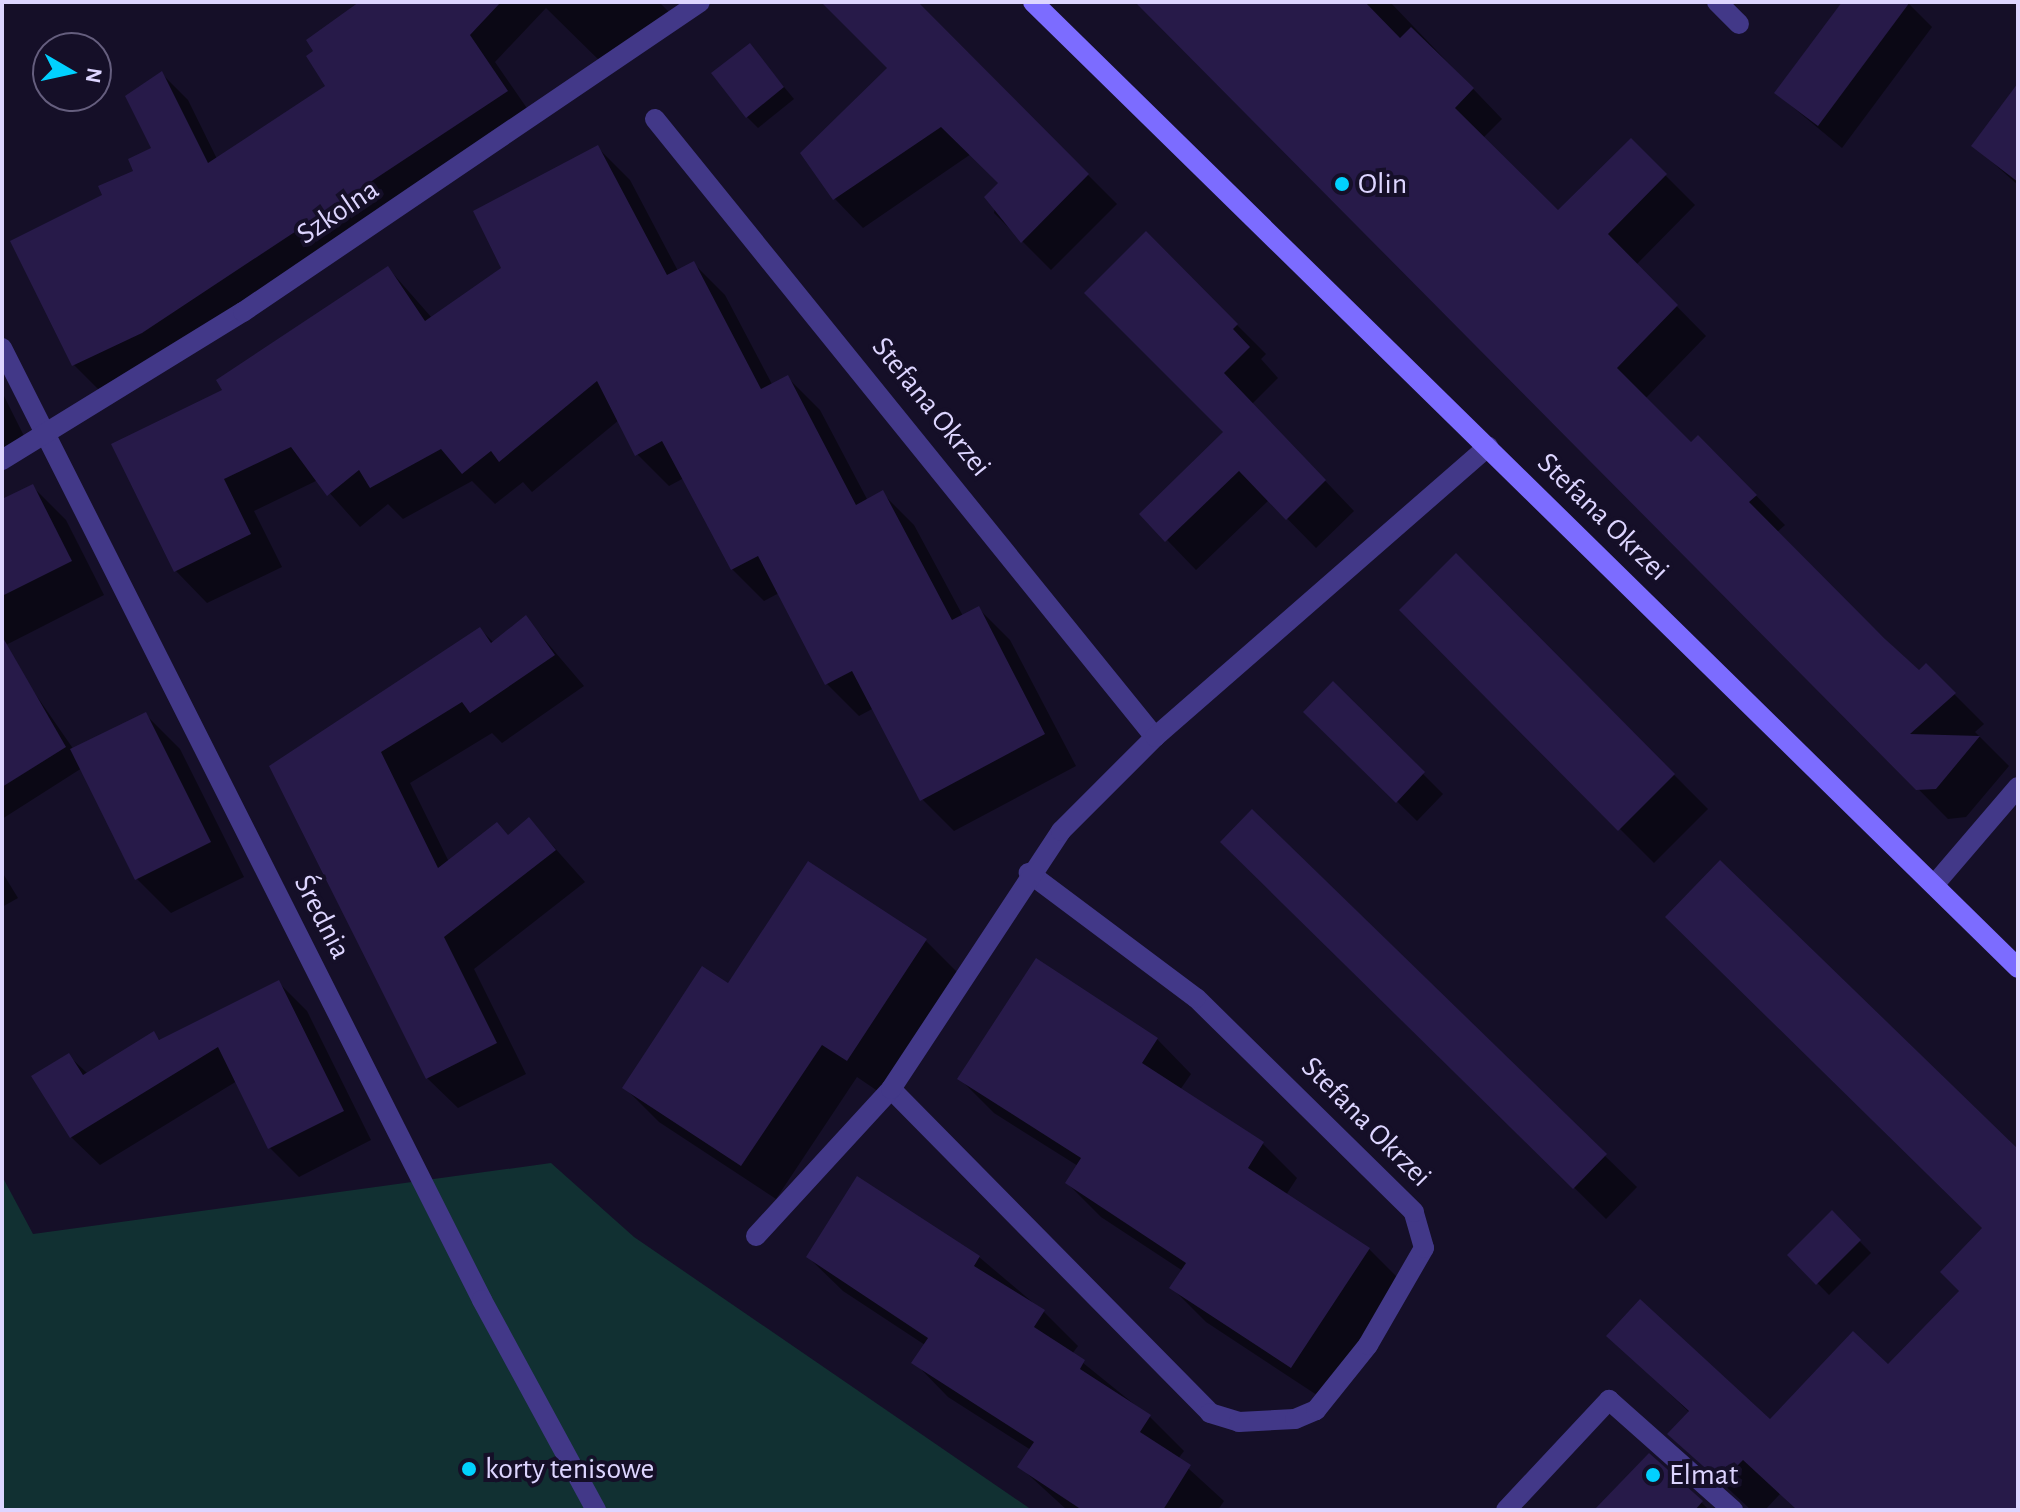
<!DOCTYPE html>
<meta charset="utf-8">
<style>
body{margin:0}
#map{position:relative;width:2020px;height:1512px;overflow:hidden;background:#150f28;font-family:"Alegreya Sans",sans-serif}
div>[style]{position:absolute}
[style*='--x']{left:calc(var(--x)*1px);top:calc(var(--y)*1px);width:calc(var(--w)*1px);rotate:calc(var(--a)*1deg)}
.green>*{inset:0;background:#113032}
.shadow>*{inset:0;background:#0007}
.building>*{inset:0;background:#271a49}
.lane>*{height:20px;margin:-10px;padding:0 10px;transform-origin:10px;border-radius:10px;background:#423888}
.street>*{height:20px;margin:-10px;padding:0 10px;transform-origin:10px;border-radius:10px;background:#423888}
.secondary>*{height:20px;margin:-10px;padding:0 10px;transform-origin:10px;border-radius:10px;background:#7c6cff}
.dots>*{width:22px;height:22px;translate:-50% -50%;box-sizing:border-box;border:4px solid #150f28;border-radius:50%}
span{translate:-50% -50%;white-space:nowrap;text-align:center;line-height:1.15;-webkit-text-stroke:8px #150f28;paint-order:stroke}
.poi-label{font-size:30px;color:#ddd5ff}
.left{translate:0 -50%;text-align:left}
.street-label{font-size:30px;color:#ddd5ff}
.frame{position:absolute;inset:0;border:4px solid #ddd5ff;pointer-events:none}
.north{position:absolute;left:32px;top:32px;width:80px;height:80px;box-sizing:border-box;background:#150f28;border:2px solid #655e7e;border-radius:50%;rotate:99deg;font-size:22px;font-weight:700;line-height:32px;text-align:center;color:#ddd5ff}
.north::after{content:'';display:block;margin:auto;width:28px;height:36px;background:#01d1ff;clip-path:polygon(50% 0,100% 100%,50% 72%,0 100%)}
</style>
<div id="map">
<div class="green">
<i style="clip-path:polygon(551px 1163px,634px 1237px,1032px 1510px,2px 1510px,2px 1176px,33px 1234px)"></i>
</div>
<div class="shadow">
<i style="clip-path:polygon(365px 2px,659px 2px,678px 21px,607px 68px,546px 8px,495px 62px,533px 117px,100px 391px,74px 365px,13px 242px,105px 196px,135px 172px,153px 149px,162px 74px,188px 100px,217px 159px,328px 87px)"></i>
<i style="clip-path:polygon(834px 2px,915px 2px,1117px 204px,1051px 270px,994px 213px,1000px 183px,971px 154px,863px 228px,835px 199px,890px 68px)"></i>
<i style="clip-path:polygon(1138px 2px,1390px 2px,1502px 119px,1483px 138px,1558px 213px,1631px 141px,1695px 205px,1636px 265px,1706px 336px,1645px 399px,1691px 445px,1728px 467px,1785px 525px,1776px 533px,1919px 672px,1926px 666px,1984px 724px,1975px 732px,2009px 766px,1966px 817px,1948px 819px)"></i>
<i style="clip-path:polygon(1844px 2px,1907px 2px,1932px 27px,1842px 148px,1776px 93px)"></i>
<i style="clip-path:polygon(750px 46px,794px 99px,758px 128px,747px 117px)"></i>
<i style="clip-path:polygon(2018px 88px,2018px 185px,1974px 146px)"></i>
<i style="clip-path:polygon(598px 148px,630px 180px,678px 271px,693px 263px,725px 295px,773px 386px,788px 378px,820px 410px,868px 501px,882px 493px,914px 525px,963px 616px,978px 608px,1010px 640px,1076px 766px,954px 831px,922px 799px,874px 708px,859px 716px,827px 684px,779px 593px,764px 601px,732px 569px,684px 478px,669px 486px,637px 454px,619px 420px,532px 492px,523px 482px,495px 504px,472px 481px,403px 519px,388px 504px,360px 527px,318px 480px,254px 511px,282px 567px,207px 603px,176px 571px,225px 390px,388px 268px,432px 318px,504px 269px)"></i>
<i style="clip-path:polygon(1146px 234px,1266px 354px,1261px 359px,1278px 378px,1252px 404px,1354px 511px,1316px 548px,1269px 500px,1196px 570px,1142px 514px,1226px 432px)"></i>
<i style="clip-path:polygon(2px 392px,26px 440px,2px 452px)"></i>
<i style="clip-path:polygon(32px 486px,66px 520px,104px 595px,2px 647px,2px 501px)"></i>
<i style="clip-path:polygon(1456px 556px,1708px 809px,1654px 863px,1401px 610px)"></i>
<i style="clip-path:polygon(526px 618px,584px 686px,502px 743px,492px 733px,410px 783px,449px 862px,509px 837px,529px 819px,585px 882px,474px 969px,526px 1074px,458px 1108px,427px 1078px,271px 767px,480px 629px,494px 643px)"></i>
<i style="clip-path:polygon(27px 682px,74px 750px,145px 714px,180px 749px,244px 877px,171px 913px,137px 879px,82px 768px,2px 819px,2px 697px)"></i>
<i style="clip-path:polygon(1333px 684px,1443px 794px,1417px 821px,1306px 712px)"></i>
<i style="clip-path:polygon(1223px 842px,1605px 1156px,1637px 1187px,1606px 1219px)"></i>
<i style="clip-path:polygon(2px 872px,18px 898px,2px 907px)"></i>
<i style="clip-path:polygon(926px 941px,960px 975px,882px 1094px,857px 1077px,776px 1199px,659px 1122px,625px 1088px,729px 986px)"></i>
<i style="clip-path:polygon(278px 982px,307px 1011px,371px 1140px,299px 1177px,270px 1148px,237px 1081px,100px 1165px,71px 1137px,69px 1056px,88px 1074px,153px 1034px,161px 1041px)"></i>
<i style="clip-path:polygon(1157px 1039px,1191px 1074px,1180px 1090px,1263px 1144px,1297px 1178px,1286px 1195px,1369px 1249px,1403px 1283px,1326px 1401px,1206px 1322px,1172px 1288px,1183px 1271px,1101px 1217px,1067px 1183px,1078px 1166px,994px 1113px,960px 1079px)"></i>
<i style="clip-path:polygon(2018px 1154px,2018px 1510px,1797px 1510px,1780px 1494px,1765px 1510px,1751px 1510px,1670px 1434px,1690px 1413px,1609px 1336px,1770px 1422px,1888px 1367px,1962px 1291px)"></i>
<i style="clip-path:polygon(1832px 1213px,1871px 1253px,1829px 1295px,1790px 1255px)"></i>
<i style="clip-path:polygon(808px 1257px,979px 1257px,1044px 1312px,1078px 1346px,1072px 1354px,1150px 1417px,1184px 1451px,1178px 1459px,1224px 1501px,1218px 1510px,1067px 1510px,1020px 1467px,1031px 1450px,948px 1397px,914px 1362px,925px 1345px,843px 1291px)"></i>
<i style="clip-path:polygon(1649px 1455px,1702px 1503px,1709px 1510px,1596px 1510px)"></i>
</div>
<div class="building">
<i style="clip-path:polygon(359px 2px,501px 2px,470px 35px,508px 91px,142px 333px,72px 366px,10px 241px,102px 195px,98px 186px,133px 171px,128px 159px,151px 148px,125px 96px,162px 71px,208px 163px,325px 86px,306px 56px,313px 51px,306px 40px)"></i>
<i style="clip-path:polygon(821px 2px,918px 2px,1089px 174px,1021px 243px,984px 197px,998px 183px,941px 127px,833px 200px,800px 153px,887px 68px)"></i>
<i style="clip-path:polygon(1135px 2px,1365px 2px,1400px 38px,1411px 27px,1474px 88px,1455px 108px,1558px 210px,1631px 138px,1667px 174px,1608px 234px,1678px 305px,1617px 368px,1691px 442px,1698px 435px,1757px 495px,1749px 502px,1884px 638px,1919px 670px,1926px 663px,1956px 693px,1910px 734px,1980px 736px,1936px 789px,1916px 790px)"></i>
<i style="clip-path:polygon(1842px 2px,1910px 2px,1818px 126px,1774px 93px)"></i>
<i style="clip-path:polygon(750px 43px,784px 87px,746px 118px,711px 73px)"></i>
<i style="clip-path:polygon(2018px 83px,2018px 182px,1971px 146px)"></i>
<i style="clip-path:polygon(598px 145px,667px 275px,694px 261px,761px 389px,788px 375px,856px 505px,883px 490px,952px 620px,979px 606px,1045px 734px,920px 801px,852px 671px,825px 685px,758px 556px,731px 570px,662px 441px,635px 456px,597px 381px,499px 462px,491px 451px,462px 474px,441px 449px,370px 488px,359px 470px,327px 496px,291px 447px,224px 479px,251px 534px,174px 572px,111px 444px,222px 390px,216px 380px,388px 266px,425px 321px,501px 268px,473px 211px)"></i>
<i style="clip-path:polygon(1146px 231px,1238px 324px,1233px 329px,1250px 347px,1224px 373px,1326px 480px,1286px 520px,1239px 471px,1165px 542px,1139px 514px,1223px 432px,1084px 293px)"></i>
<i style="clip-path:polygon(33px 484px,72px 561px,2px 596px,2px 499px)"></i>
<i style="clip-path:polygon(1456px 553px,1675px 774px,1618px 831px,1399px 610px)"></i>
<i style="clip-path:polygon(526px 615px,555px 655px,470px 713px,462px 702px,381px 752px,438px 868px,497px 822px,508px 835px,529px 817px,556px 850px,444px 937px,497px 1043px,426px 1079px,269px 766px,480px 627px,491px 643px)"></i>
<i style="clip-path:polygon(2px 636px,66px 747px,2px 787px)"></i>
<i style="clip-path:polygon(1333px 681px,1425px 772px,1396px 803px,1303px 712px)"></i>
<i style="clip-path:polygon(146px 712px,211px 842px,135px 880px,70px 749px)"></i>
<i style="clip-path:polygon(1252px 809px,1607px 1154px,1573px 1189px,1220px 842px)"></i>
<i style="clip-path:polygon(1720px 860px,2018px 1149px,2018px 1510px,1797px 1510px,1743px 1460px,1721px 1482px,1667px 1434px,1689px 1411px,1606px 1336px,1640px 1299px,1770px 1419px,1853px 1331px,1888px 1364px,1959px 1291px,1940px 1272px,1982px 1228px,1665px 917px)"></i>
<i style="clip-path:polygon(808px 861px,927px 939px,847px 1061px,822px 1045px,741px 1166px,622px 1088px,702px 966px,728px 983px)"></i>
<i style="clip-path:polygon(1036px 958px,1158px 1038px,1142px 1063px,1264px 1142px,1248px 1168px,1370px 1248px,1291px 1368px,1169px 1288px,1186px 1263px,1065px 1183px,1081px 1158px,957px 1079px)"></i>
<i style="clip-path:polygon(279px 980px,344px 1111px,268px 1149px,218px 1047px,70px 1138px,31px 1076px,69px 1053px,83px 1075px,154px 1031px,159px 1040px)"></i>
<i style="clip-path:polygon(857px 1176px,980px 1256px,974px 1266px,1045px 1310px,1034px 1327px,1085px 1360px,1080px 1369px,1151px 1415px,1140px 1432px,1191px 1465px,1163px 1510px,1082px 1510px,1017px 1467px,1034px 1442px,911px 1363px,928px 1338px,806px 1257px)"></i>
<i style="clip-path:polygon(1832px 1210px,1861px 1240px,1816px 1285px,1787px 1255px)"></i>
<i style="clip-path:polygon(1649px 1453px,1703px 1501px,1695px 1510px,1594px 1510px)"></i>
</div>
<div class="lane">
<i style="--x:1506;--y:1510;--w:151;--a:-46.9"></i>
<i style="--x:1609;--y:1400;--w:166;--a:41.6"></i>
</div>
<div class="street">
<i style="--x:1717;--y:2;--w:31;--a:45"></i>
<i style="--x:655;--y:119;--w:795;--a:51.03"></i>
<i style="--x:2;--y:348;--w:1066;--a:63.24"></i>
<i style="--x:482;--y:1300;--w:239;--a:61.5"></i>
<i style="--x:2;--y:460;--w:283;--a:-31.6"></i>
<i style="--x:243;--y:312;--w:552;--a:-34.15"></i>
<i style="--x:1934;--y:885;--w:129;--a:-49.4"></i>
<i style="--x:891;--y:1089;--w:455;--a:45.4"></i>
<i style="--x:1210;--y:1413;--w:30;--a:17"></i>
<i style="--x:1239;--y:1422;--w:56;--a:-3.1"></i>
<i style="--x:1295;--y:1419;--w:23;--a:-23"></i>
<i style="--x:1316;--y:1410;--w:83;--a:-51.3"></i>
<i style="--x:1368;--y:1345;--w:112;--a:-60"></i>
<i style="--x:1424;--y:1248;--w:37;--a:-106"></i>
<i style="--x:1414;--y:1212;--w:305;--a:-135.5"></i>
<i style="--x:1196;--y:998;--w:209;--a:-143.2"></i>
<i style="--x:756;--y:1236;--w:200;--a:-47.4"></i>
<i style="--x:891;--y:1089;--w:309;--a:-56.6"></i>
<i style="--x:1061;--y:831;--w:133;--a:-45"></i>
<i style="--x:1155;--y:737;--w:442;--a:-41.1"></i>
</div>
<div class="secondary">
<i style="--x:1033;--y:2;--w:1380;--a:44.44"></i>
</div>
<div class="dots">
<i style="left:1342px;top:184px;background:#01d1ff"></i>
<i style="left:469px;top:1469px;background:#01d1ff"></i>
<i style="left:1653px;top:1475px;background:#01d1ff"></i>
</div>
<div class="poi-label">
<span class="left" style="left:1358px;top:184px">Olin</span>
<span class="left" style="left:485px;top:1469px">korty tenisowe</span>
<span class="left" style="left:1669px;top:1475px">Elmat</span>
</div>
<div class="street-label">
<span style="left:338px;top:212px;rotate:-34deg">Szkolna</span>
<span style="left:931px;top:407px;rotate:51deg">Stefana Okrzei</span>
<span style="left:1603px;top:517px;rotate:44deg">Stefana Okrzei</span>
<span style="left:322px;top:917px;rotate:63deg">Średnia</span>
<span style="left:1366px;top:1122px;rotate:45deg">Stefana Okrzei</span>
</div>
<div class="frame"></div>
<div class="north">N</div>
</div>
